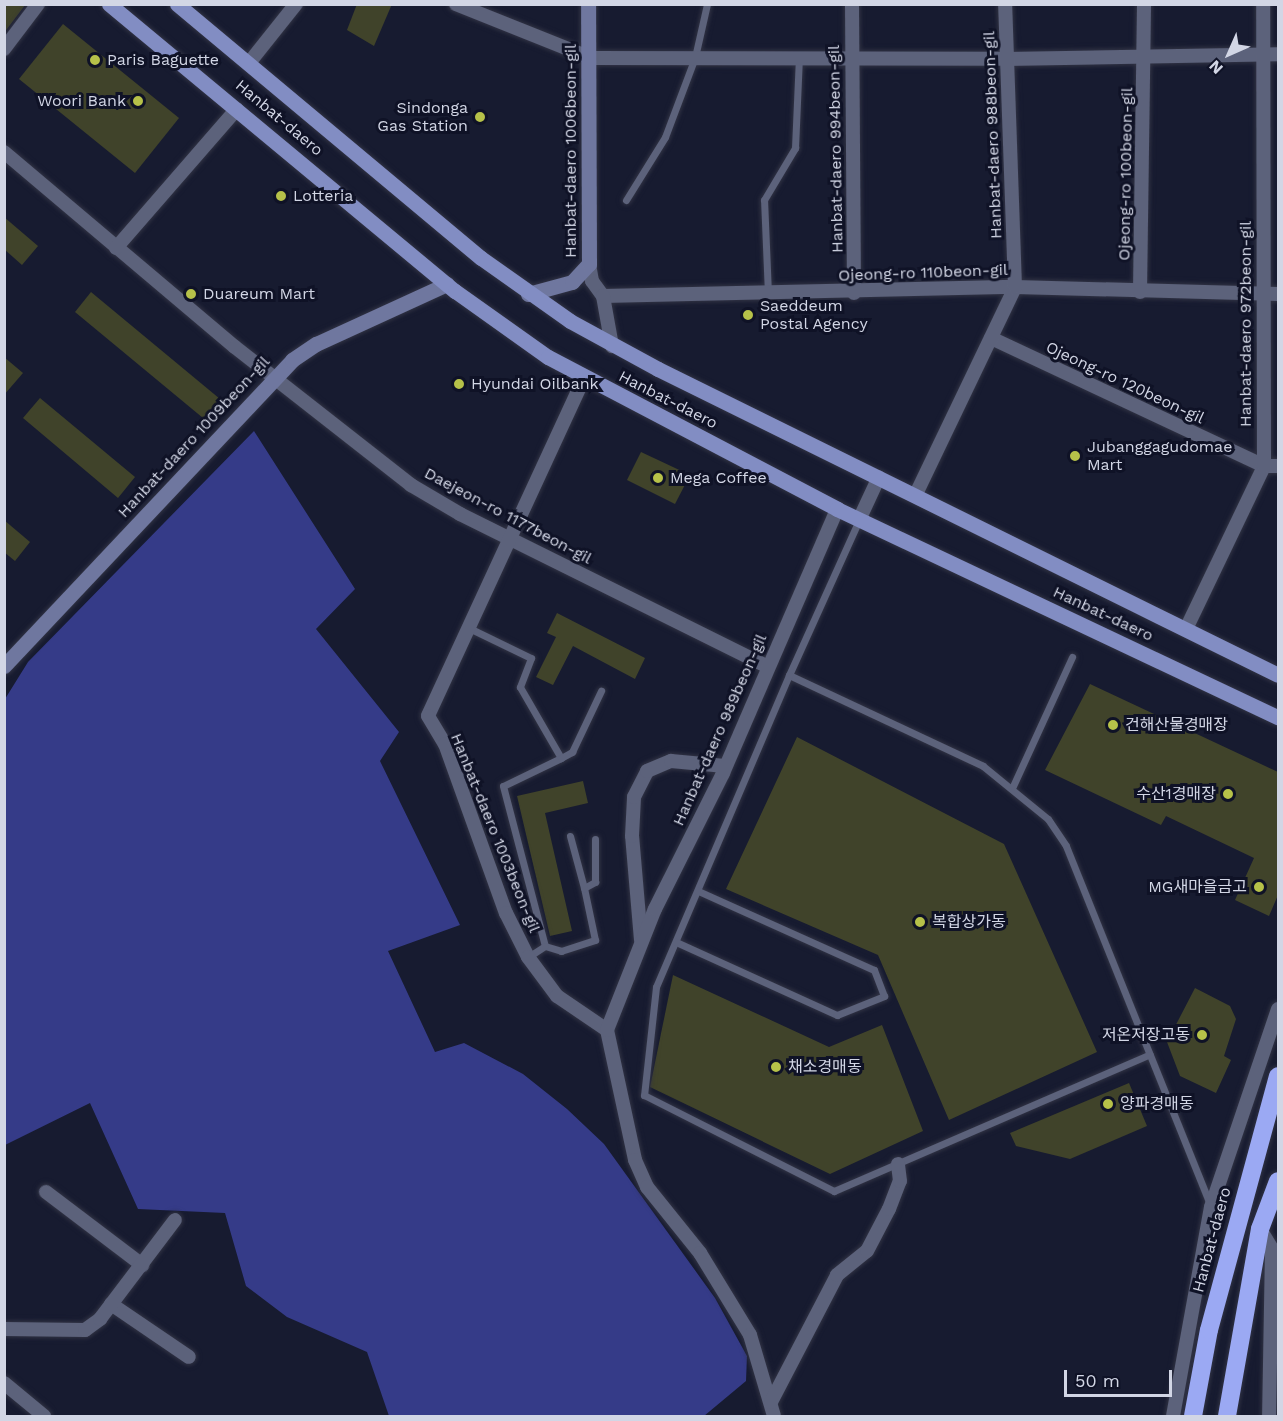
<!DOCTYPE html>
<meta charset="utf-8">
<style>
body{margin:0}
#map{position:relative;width:1283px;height:1421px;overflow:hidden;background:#171b30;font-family:"Work Sans","Noto Sans KR",sans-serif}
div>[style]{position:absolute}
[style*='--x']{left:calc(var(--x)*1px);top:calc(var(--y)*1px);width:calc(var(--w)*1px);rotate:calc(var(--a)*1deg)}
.forest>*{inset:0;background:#353b88}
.building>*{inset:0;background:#40432a}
.roads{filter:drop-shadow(0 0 2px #313344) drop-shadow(0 0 2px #313344)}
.lane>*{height:7px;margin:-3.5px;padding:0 3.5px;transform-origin:3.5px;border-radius:3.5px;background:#5c627b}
.street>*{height:14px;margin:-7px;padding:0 7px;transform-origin:7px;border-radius:7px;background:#5c627b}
.secondary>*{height:15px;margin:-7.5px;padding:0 7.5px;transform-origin:7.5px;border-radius:7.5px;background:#6f779f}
.primary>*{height:15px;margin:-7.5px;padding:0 7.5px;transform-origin:7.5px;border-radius:7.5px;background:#828dc3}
.highway>*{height:18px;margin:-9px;padding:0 9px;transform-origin:9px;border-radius:9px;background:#9ba9f3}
.dots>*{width:16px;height:16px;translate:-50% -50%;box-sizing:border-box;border:3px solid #0f1226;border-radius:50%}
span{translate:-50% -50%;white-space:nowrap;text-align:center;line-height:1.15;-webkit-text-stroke:6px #0f1226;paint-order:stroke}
.poi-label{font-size:16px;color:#d2d6e5}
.left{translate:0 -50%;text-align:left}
.right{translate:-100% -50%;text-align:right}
.street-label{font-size:16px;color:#d2d6e5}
.frame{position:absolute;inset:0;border:6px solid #d2d6e5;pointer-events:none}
.north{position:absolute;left:1199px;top:24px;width:60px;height:60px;-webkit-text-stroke:4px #0f1226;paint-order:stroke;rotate:225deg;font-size:16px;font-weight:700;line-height:24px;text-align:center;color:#d2d6e5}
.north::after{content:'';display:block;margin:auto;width:21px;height:27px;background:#d2d6e5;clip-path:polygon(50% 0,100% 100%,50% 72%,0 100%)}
.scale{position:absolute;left:1064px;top:1370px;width:108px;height:27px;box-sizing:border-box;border:3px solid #d2d6e5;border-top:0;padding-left:8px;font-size:18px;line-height:21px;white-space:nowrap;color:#d2d6e5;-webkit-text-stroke:4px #0f1226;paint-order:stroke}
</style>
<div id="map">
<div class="forest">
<i style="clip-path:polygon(254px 431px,355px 589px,316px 629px,399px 732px,380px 761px,460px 925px,388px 951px,435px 1052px,464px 1043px,523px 1074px,567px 1109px,604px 1144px,715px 1298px,747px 1356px,746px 1381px,704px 1416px,389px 1416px,367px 1352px,287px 1317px,246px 1286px,225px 1213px,138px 1209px,90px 1103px,5px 1145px,5px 699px,28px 662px)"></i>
</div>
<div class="building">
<i style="clip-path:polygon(4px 4px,26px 4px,4px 33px)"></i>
<i style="clip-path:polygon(357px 4px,392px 4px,374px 46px,347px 30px)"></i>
<i style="clip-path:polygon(63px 24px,179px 118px,135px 173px,19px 79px)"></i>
<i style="clip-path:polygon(4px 217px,38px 246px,22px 265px,4px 249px)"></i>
<i style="clip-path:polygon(91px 292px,220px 399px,203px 418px,75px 312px)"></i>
<i style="clip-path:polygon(4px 357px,23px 373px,4px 395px)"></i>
<i style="clip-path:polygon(40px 398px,135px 477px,118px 498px,23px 418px)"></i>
<i style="clip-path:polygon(641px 452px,690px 475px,675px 504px,627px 480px)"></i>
<i style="clip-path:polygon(4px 520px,30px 542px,15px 561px,4px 552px)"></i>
<i style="clip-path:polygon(557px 613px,645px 658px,635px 679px,573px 646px,553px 685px,536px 677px,556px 637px,547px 633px)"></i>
<i style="clip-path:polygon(1090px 684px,1278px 772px,1278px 895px,1269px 916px,1235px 900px,1254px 858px,1166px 816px,1161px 825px,1045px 770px)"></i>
<i style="clip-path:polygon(797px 737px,1004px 844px,1097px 1052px,949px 1120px,878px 955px,726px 889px)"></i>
<i style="clip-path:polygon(583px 781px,588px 803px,545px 813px,572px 931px,550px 936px,517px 796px)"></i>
<i style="clip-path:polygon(673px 975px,829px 1047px,882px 1025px,923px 1131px,830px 1174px,650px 1087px)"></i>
<i style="clip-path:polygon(1195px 988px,1230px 1006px,1236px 1019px,1224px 1056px,1231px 1060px,1216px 1093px,1180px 1076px,1167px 1042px)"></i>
<i style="clip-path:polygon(1129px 1083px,1147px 1126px,1070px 1159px,1016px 1146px,1010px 1133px)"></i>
</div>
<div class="roads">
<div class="lane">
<i style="--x:626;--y:200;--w:74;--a:-58.2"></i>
<i style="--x:665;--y:137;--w:85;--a:-69.4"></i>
<i style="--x:695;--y:57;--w:54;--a:-77.2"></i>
<i style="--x:768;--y:294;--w:94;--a:-92.4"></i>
<i style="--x:764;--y:200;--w:61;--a:-59.2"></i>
<i style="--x:795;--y:148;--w:91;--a:-87.5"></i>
<i style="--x:859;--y:520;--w:170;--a:114.3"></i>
<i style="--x:789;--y:675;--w:214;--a:25.1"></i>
<i style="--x:983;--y:766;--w:84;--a:39.2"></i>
<i style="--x:1048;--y:819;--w:32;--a:56"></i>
<i style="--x:1066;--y:846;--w:387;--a:68.1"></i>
<i style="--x:469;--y:628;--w:69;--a:25.8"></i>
<i style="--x:531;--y:658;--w:31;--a:111"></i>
<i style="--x:520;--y:687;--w:82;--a:60"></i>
<i style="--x:561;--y:758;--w:64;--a:154.2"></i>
<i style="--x:503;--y:786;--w:165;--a:75.3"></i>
<i style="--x:545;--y:946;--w:17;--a:17"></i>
<i style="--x:561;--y:951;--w:36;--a:-18"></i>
<i style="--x:595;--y:940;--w:53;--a:-101.9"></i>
<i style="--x:584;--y:888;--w:13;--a:-29"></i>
<i style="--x:595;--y:882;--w:43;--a:-90"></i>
<i style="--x:789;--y:675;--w:339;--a:113.1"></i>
<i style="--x:656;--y:987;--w:109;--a:96.3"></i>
<i style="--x:644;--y:1095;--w:213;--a:26.8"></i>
<i style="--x:834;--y:1191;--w:344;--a:-23.4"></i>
<i style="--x:561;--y:758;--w:13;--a:-29"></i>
<i style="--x:572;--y:752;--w:68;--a:-64.6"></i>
<i style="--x:1013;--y:786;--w:142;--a:-65.4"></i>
<i style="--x:570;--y:836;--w:54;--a:74.9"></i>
<i style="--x:676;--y:942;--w:177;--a:24.4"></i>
<i style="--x:837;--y:1015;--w:51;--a:-22"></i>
<i style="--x:884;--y:996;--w:28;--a:-111"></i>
<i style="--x:874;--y:970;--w:193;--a:-155.8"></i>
<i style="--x:528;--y:957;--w:20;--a:-33"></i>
</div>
<div class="street">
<i style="--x:456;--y:4;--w:145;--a:21.8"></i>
<i style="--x:591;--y:58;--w:414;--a:0.1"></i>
<i style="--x:1005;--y:59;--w:273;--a:-1"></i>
<i style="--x:852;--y:4;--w:289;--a:89.6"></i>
<i style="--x:4;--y:49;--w:56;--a:-52.9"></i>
<i style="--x:249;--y:63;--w:75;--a:-51.5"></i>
<i style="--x:4;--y:152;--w:302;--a:40.2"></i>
<i style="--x:235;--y:347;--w:224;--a:38.1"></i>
<i style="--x:411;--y:485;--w:57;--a:30.6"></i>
<i style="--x:460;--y:514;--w:342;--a:26.4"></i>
<i style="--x:116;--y:248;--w:184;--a:-49"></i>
<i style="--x:589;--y:264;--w:17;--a:80"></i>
<i style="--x:592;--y:281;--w:19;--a:54"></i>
<i style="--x:603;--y:296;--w:412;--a:-1.3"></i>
<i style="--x:1015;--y:287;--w:263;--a:1.5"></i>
<i style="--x:1140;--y:292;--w:288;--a:-89.2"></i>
<i style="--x:603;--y:296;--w:51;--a:79.8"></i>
<i style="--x:991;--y:338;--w:302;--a:25.1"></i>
<i style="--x:1264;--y:466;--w:14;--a:0"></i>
<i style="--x:584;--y:378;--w:372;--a:114.8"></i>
<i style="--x:428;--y:716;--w:33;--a:59"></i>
<i style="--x:445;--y:744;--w:180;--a:70.2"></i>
<i style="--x:506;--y:913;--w:49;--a:63.4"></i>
<i style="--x:528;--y:957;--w:49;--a:53.4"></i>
<i style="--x:557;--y:996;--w:60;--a:34.2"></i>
<i style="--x:607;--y:1030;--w:133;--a:77.8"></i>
<i style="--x:635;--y:1160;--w:30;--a:66"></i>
<i style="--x:647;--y:1187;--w:85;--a:51.2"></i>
<i style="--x:700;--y:1253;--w:96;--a:58.6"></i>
<i style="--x:750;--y:1335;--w:84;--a:73.5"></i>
<i style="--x:916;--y:494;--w:229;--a:-64.4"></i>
<i style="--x:1015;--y:287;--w:283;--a:-92"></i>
<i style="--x:859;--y:520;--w:47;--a:-65.1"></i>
<i style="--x:1187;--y:627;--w:178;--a:-64.4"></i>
<i style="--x:1264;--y:466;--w:462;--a:-90.1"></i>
<i style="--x:641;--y:940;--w:104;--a:-94.9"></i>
<i style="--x:632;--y:836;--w:39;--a:-87"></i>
<i style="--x:634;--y:797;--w:29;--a:-63"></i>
<i style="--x:647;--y:771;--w:26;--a:-23"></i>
<i style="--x:671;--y:761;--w:54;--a:5.3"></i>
<i style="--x:607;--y:1030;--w:130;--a:-68.4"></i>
<i style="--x:655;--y:909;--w:152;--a:-63.4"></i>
<i style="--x:723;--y:773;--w:288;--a:-66.6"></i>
<i style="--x:46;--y:1192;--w:121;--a:37.2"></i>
<i style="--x:1260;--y:1229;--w:23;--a:59"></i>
<i style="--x:1272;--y:1249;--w:167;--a:91"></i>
<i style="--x:111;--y:1304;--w:94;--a:34.2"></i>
<i style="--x:4;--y:1329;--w:81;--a:0.7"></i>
<i style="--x:85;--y:1330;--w:19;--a:-36"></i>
<i style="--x:100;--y:1319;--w:124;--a:-52.9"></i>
<i style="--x:4;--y:1383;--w:52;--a:39.5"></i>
<i style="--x:771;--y:1402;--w:143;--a:-62.5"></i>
<i style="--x:837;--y:1275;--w:38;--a:-39"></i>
<i style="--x:867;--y:1251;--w:47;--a:-62.4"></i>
<i style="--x:889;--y:1209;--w:30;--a:-69"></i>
<i style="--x:900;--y:1181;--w:17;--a:-97"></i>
<i style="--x:1173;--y:1416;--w:212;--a:-79.7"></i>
<i style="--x:1211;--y:1207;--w:209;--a:-71.3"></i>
</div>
<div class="secondary">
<i style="--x:528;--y:294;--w:46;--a:-15.3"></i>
<i style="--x:572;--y:282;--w:25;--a:-47"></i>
<i style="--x:589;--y:264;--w:260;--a:-90.2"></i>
<i style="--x:4;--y:666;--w:420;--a:-46.7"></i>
<i style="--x:292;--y:360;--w:29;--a:-34"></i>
<i style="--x:316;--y:344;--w:144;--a:-24.6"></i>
</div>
<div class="primary">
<i style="--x:109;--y:4;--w:450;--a:39.7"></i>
<i style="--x:455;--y:291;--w:114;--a:35.4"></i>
<i style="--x:548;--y:357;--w:327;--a:27.7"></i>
<i style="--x:837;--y:509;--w:488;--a:25.3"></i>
<i style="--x:177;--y:4;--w:396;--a:39.9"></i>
<i style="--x:481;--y:258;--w:109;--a:35.3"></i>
<i style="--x:570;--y:321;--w:100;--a:28.6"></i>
<i style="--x:658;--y:369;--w:691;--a:26.27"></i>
</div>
<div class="highway">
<i style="--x:1193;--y:1416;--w:87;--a:-79.5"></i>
<i style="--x:1209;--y:1330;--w:263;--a:-74.8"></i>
<i style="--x:1227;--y:1416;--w:190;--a:-80"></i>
<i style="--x:1260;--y:1229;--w:51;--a:-69.4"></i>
</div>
</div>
<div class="dots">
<i style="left:95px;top:60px;background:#b6c149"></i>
<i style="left:138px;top:101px;background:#b6c149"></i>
<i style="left:480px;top:117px;background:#b6c149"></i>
<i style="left:281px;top:196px;background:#b6c149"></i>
<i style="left:191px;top:294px;background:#b6c149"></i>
<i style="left:748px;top:315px;background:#b6c149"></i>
<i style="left:459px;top:384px;background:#b6c149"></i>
<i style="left:1075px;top:456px;background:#b6c149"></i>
<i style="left:658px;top:478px;background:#b6c149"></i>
<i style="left:1113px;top:725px;background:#b6c149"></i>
<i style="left:1228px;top:794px;background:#b6c149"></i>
<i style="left:1259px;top:887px;background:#b6c149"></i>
<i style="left:920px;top:922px;background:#b6c149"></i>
<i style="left:1202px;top:1035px;background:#b6c149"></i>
<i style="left:776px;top:1067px;background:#b6c149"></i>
<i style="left:1108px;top:1104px;background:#b6c149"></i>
</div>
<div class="poi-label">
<span class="left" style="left:107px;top:60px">Paris Baguette</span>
<span class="right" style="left:126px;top:101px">Woori Bank</span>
<span class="right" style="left:468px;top:117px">Sindonga<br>Gas Station</span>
<span class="left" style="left:293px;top:196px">Lotteria</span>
<span class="left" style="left:203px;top:294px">Duareum Mart</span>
<span class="left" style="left:760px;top:315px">Saeddeum<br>Postal Agency</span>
<span class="left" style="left:471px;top:384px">Hyundai Oilbank</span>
<span class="left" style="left:1087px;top:456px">Jubanggagudomae<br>Mart</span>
<span class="left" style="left:670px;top:478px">Mega Coffee</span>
<span class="left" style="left:1125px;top:725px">건해산물경매장</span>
<span class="right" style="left:1216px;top:794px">수산1경매장</span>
<span class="right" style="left:1247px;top:887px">MG새마을금고</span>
<span class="left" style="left:932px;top:922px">복합상가동</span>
<span class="right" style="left:1190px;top:1035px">저온저장고동</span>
<span class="left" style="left:788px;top:1067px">채소경매동</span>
<span class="left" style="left:1120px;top:1104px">양파경매동</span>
</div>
<div class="street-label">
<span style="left:279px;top:118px;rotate:40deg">Hanbat-daero</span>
<span style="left:993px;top:135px;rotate:-92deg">Hanbat-daero 988beon-gil</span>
<span style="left:836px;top:149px;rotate:-91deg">Hanbat-daero 994beon-gil</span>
<span style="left:571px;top:151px;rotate:-90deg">Hanbat-daero 1006beon-gil</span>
<span style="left:1126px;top:174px;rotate:-89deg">Ojeong-ro 100beon-gil</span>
<span style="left:923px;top:273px;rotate:-2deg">Ojeong-ro 110beon-gil</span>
<span style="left:1246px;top:324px;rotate:-90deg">Hanbat-daero 972beon-gil</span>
<span style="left:1125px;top:383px;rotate:25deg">Ojeong-ro 120beon-gil</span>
<span style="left:668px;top:400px;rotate:27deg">Hanbat-daero</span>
<span style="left:194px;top:437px;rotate:-47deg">Hanbat-daero 1009beon-gil</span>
<span style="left:508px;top:516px;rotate:28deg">Daejeon-ro 1177beon-gil</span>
<span style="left:1103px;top:614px;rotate:25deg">Hanbat-daero</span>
<span style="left:720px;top:730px;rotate:-66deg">Hanbat-daero 989beon-gil</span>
<span style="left:495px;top:833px;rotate:68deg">Hanbat-daero 1003beon-gil</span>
<span style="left:1212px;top:1240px;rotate:-75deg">Hanbat-daero</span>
</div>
<div class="frame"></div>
<div class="north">N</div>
<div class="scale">50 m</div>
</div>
